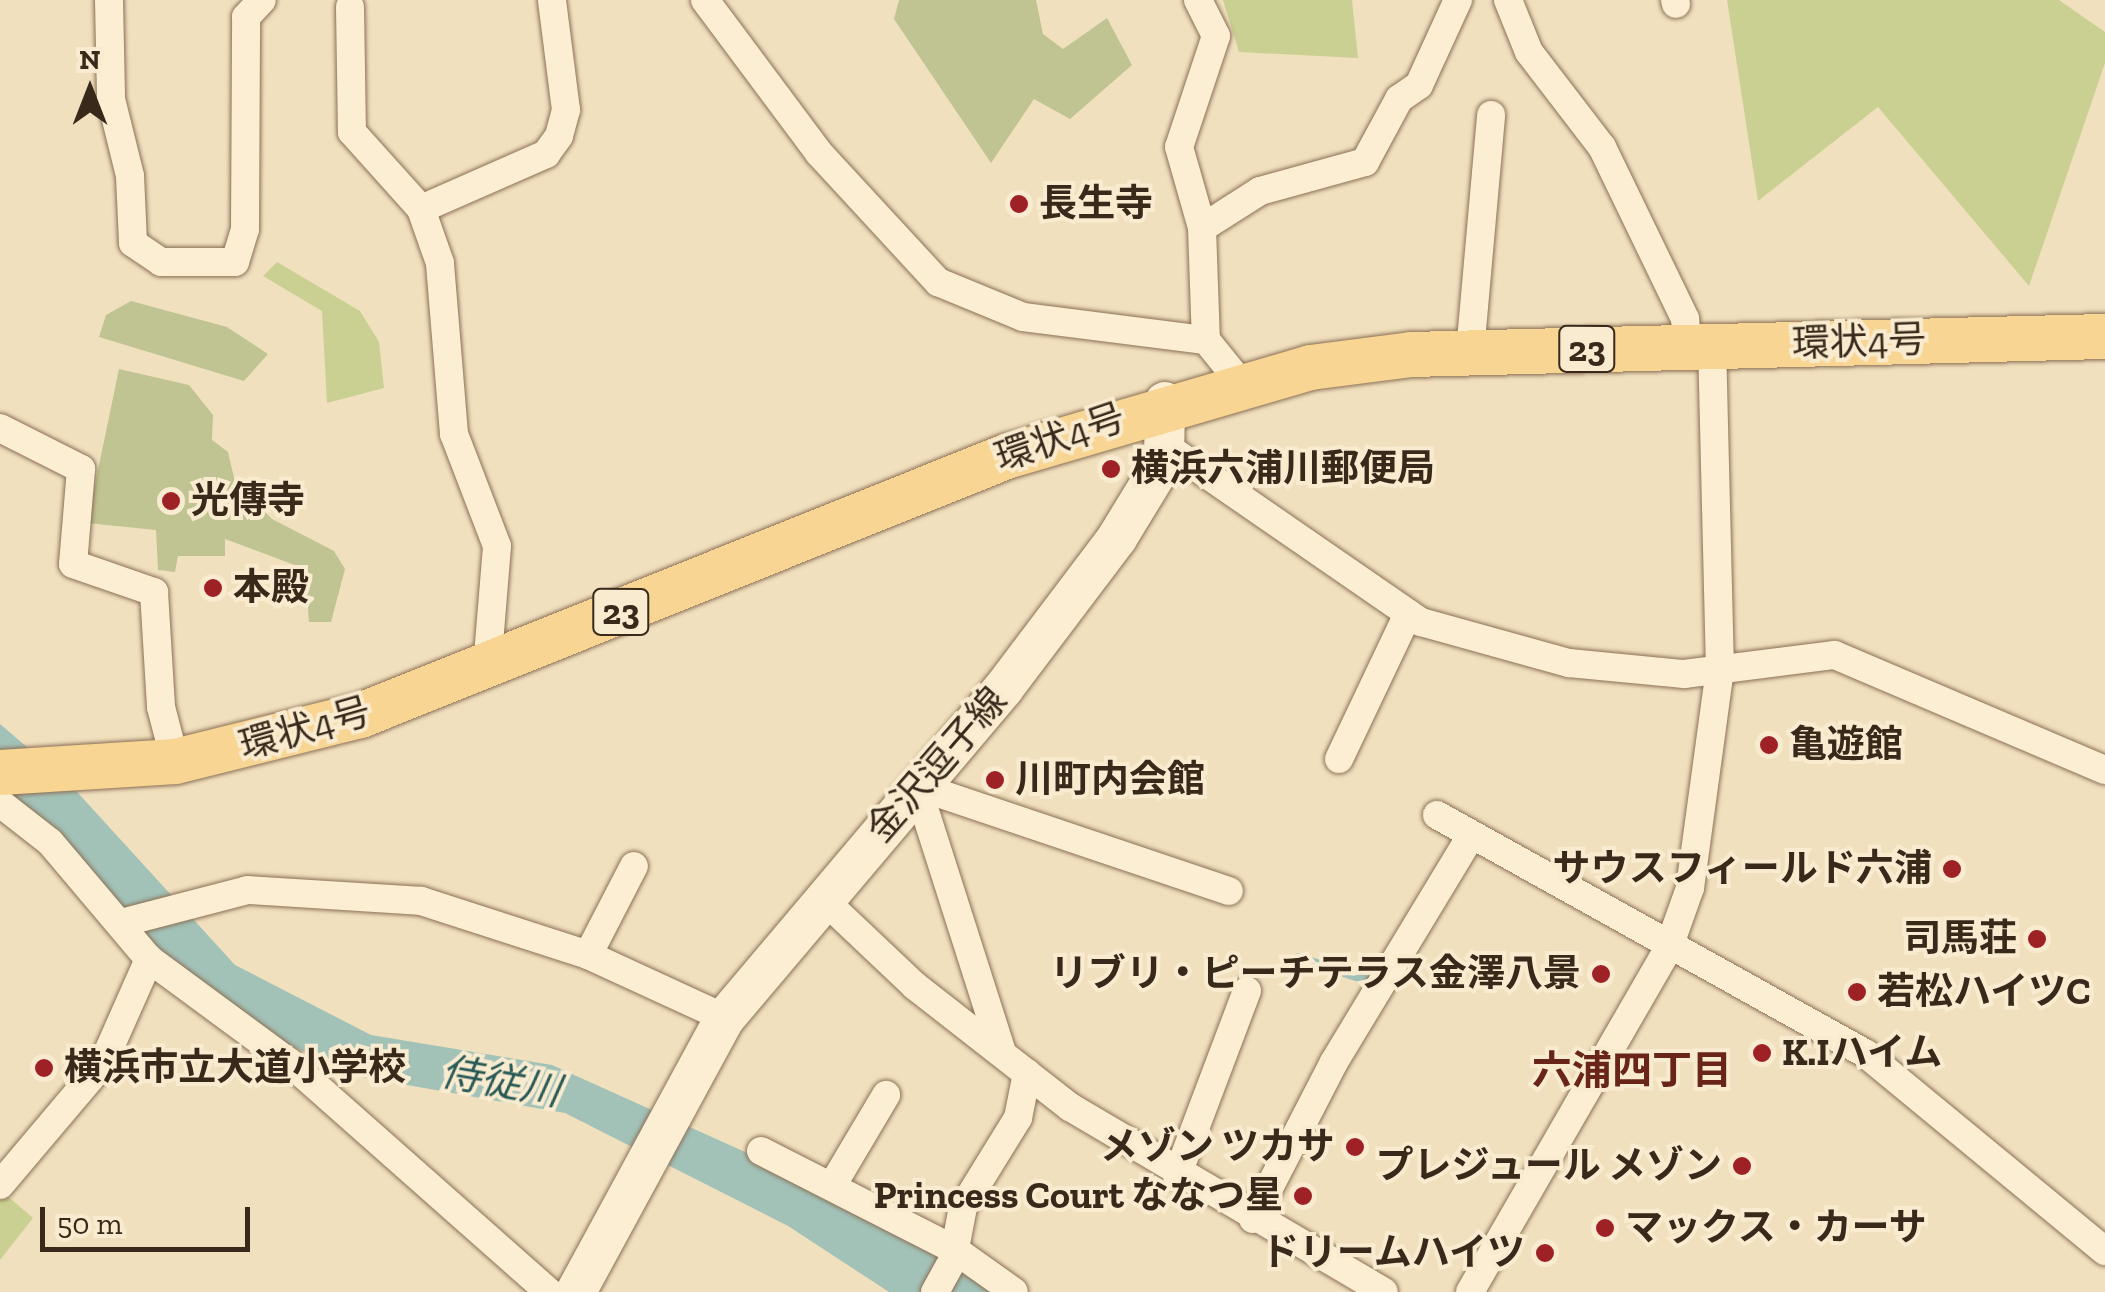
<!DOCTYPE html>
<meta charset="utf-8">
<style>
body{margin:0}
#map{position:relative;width:2105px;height:1292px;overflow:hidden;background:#f1e0be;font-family:"Zilla Slab","Noto Sans JP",serif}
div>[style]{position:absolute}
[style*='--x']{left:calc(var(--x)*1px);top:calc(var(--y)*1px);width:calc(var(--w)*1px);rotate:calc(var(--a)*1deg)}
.green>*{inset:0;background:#cad092}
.cemetery>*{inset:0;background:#bfc492}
.water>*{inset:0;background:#a2c2b8}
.stream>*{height:9px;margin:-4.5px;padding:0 4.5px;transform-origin:4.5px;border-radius:4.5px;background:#a2c2b8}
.roads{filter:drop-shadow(0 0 2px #8b7056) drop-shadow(0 0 2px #8b7056)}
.minor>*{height:28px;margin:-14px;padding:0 14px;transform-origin:14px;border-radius:14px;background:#fbeed2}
.secondary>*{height:40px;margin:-20px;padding:0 20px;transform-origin:20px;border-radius:20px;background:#fbeed2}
.primary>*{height:45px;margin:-22.5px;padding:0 22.5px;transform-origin:22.5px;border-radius:22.5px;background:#f8d593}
.dots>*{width:28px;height:28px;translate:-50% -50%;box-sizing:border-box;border:5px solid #f8ebcf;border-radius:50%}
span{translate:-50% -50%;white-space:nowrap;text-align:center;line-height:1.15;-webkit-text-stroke:8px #f8ebcf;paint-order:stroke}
.shield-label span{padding:2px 8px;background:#f8ebcf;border:2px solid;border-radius:8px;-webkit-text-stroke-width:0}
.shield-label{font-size:35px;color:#39291b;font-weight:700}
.poi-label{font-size:38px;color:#39291b;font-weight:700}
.left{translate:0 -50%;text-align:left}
.right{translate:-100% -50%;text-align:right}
.street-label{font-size:38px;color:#39291b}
.neighbourhood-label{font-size:40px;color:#692618;font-weight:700}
.water-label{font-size:40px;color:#295a56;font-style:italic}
.north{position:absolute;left:40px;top:40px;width:100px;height:100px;-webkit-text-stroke:8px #f8ebcf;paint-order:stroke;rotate:0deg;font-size:28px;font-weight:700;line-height:40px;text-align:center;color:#39291b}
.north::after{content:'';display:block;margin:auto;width:35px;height:45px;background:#39291b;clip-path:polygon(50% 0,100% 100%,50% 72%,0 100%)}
.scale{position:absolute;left:40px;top:1207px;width:210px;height:45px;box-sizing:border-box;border:5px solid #39291b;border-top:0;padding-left:12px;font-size:30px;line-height:35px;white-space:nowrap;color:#39291b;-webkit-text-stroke:8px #f8ebcf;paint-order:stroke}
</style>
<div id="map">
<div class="green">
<i style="clip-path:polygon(1223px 0,1352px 0,1358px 58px,1239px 52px)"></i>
<i style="clip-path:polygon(1727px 0,2059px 0,2105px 32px,2105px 63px,2029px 286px,1878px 107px,1758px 201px)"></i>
<i style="clip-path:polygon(277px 262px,360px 311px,379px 342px,384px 388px,327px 403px,322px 311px,263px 276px)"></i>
<i style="clip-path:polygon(5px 1194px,33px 1218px,0 1260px,0 1200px)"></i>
</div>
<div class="cemetery">
<i style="clip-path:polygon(899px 0,1036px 0,1043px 34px,1063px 49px,1107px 18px,1132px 65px,1070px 119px,1034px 99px,991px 163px,894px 19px)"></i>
<i style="clip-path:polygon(131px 301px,227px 327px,268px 354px,244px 381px,99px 337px,106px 315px)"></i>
<i style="clip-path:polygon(119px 369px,189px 385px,213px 415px,212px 440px,228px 452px,235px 482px,272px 519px,334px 551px,345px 569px,331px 622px,309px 622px,305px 571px,292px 564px,225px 539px,225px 556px,178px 556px,175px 572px,158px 570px,156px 530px,87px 523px)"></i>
</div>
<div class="water">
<i style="clip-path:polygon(0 724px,68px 782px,235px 965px,371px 1035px,552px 1065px,867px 1207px,999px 1292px,889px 1292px,788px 1226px,565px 1113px,362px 1077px,254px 1030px,200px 992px,0 784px)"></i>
</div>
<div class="stream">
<i style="--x:1298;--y:957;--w:74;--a:18.2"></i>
</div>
<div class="roads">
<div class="minor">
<i style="--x:109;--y:0;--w:99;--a:88.8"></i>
<i style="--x:111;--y:99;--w:79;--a:76.1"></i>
<i style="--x:130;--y:176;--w:67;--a:87.4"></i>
<i style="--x:133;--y:243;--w:34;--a:34"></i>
<i style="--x:161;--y:262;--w:74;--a:0"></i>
<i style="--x:235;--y:262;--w:34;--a:-73"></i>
<i style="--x:245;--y:229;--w:212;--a:-89.7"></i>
<i style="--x:246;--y:17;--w:23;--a:-47"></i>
<i style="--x:705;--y:0;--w:191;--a:53.3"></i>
<i style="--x:819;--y:153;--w:176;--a:47.3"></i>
<i style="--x:938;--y:282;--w:92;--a:22.4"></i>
<i style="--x:1023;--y:317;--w:184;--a:7.2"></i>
<i style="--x:1198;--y:0;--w:40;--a:63.4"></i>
<i style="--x:1216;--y:36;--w:117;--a:108.4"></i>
<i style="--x:1179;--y:147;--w:84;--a:74.1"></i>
<i style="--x:1202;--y:228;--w:112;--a:88"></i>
<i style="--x:1206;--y:340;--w:54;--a:51"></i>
<i style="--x:1508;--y:0;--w:56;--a:68"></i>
<i style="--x:1529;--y:52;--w:120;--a:52.5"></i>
<i style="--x:1602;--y:147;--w:191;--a:64.2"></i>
<i style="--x:1685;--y:319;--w:28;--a:84"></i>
<i style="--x:1675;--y:0;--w:4;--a:76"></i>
<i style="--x:350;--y:7;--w:125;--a:89.1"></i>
<i style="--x:352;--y:132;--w:103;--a:48.1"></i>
<i style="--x:1202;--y:228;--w:69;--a:-32.5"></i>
<i style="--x:1260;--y:191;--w:109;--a:-15.4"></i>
<i style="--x:1365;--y:162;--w:72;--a:-61.6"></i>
<i style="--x:1399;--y:99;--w:24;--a:-35"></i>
<i style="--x:1419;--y:85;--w:94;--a:-65.4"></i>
<i style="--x:1470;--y:352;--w:238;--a:-84.9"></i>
<i style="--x:0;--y:428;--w:91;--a:26.8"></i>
<i style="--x:81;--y:469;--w:95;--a:94.8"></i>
<i style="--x:73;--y:564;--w:86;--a:19.1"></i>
<i style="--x:154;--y:592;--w:115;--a:86.5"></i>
<i style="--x:161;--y:707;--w:56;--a:75.5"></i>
<i style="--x:1167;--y:447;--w:308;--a:34.6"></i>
<i style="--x:1421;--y:622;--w:154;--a:15.5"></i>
<i style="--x:1569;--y:663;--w:116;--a:5.5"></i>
<i style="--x:1684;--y:674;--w:152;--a:-7.2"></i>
<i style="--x:1835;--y:655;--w:293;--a:23.1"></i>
<i style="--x:487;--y:668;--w:122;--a:-85.3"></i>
<i style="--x:497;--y:546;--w:120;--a:-111"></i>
<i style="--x:454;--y:434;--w:172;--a:-94.7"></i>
<i style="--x:440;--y:263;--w:57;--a:-109.4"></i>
<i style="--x:421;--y:209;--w:137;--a:-23.7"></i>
<i style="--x:546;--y:154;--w:22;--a:-54"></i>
<i style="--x:559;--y:136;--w:27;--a:-75"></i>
<i style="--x:566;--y:110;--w:111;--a:-97.3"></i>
<i style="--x:1339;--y:759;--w:161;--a:-64.6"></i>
<i style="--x:917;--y:786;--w:329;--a:18.6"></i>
<i style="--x:917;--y:786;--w:280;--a:72.3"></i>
<i style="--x:0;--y:803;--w:63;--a:38"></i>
<i style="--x:50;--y:842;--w:153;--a:49.8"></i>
<i style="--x:149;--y:959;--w:175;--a:36.4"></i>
<i style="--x:290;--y:1063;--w:346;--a:41.5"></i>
<i style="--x:1437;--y:815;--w:491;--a:29.1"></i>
<i style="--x:1866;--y:1054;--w:310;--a:39.5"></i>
<i style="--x:822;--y:898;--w:128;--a:43.4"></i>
<i style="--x:915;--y:986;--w:197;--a:38"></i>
<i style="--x:1070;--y:1107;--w:364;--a:30.5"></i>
<i style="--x:121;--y:923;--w:131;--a:-14.6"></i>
<i style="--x:248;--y:890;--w:173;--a:3.6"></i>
<i style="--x:421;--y:901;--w:176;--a:17.9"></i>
<i style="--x:588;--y:955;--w:151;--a:24.7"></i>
<i style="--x:588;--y:955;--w:100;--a:-62.7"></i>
<i style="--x:761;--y:1151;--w:218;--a:27"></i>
<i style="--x:955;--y:1250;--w:72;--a:35.4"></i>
<i style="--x:1177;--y:1176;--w:198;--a:-69.3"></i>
<i style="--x:0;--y:1185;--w:160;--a:-49.8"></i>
<i style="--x:103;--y:1063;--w:114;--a:-66.1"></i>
<i style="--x:832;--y:1186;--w:106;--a:-59.3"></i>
<i style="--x:1253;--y:1219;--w:177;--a:-62.7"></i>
<i style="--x:1334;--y:1062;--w:263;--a:-58.8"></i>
<i style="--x:935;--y:1292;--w:38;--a:-61"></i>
<i style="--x:953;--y:1259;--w:53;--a:-79.1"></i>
<i style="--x:963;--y:1207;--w:105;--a:-58.3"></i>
<i style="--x:1018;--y:1118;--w:46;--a:-78.7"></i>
<i style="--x:1470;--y:1292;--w:398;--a:-60"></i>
<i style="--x:1669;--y:947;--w:63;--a:-70.4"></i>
<i style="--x:1690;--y:888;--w:220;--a:-82.2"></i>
<i style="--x:1720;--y:670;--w:323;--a:-91.4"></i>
</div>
<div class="secondary">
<i style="--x:576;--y:1292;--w:312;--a:-61.5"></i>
<i style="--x:725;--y:1018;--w:431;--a:-49.8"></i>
<i style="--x:1003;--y:689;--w:189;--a:-52.9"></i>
<i style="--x:1117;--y:538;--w:90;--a:-58.6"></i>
<i style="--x:1164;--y:461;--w:59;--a:-89"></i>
</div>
<div class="primary">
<i style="--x:0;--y:772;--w:175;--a:-3.6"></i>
<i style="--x:175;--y:761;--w:191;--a:-14"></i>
<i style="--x:360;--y:715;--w:696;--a:-21.85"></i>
<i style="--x:1006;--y:456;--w:317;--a:-16.3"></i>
<i style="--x:1310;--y:367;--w:102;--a:-7.3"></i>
<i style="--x:1411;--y:354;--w:694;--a:-1.49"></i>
</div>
</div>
<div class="dots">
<i style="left:1019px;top:204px;background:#9e2126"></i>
<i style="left:1111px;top:469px;background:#9e2126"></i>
<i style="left:171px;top:501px;background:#9e2126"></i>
<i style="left:213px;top:588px;background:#9e2126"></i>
<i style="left:1769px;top:745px;background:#9e2126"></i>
<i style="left:995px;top:780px;background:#9e2126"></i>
<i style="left:1952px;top:869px;background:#9e2126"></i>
<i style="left:2037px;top:939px;background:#9e2126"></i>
<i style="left:1601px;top:974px;background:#9e2126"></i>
<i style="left:1857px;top:992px;background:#9e2126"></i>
<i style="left:1762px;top:1053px;background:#9e2126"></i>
<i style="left:44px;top:1068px;background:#9e2126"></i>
<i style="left:1355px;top:1147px;background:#9e2126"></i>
<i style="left:1742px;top:1166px;background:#9e2126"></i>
<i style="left:1303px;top:1196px;background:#9e2126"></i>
<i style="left:1605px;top:1228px;background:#9e2126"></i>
<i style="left:1545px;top:1253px;background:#9e2126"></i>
</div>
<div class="shield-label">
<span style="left:1587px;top:349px">23</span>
<span style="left:621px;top:612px">23</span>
</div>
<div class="poi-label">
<span class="left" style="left:1039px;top:204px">長生寺</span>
<span class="left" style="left:1131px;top:469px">横浜六浦川郵便局</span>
<span class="left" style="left:191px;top:501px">光傳寺</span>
<span class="left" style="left:233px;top:588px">本殿</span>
<span class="left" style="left:1789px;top:745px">亀遊館</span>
<span class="left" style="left:1015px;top:780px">川町内会館</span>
<span class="right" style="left:1932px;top:869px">サウスフィールド六浦</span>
<span class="right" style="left:2017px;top:939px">司馬荘</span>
<span class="right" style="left:1581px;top:974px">リブリ・ピーチテラス金澤八景</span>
<span class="left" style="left:1877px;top:992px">若松ハイツC</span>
<span class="left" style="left:1782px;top:1053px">K.Iハイム</span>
<span class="left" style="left:64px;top:1068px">横浜市立大道小学校</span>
<span class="right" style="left:1335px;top:1147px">メゾン ツカサ</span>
<span class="right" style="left:1722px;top:1166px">プレジュール メゾン</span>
<span class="right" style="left:1283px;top:1196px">Princess Court ななつ星</span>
<span class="left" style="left:1625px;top:1228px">マックス・カーサ</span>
<span class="right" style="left:1525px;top:1253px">ドリームハイツ</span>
</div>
<div class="street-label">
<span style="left:1859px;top:342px;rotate:-2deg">環状4号</span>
<span style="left:1060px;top:438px;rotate:-19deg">環状4号</span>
<span style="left:305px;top:729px;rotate:-16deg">環状4号</span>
<span style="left:937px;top:765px;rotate:-49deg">金沢逗子線</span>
</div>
<div class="neighbourhood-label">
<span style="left:1632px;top:1070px">六浦四丁目</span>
</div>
<div class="water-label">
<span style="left:501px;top:1081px;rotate:10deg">侍従川</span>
</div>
<div class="north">N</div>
<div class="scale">50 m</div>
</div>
